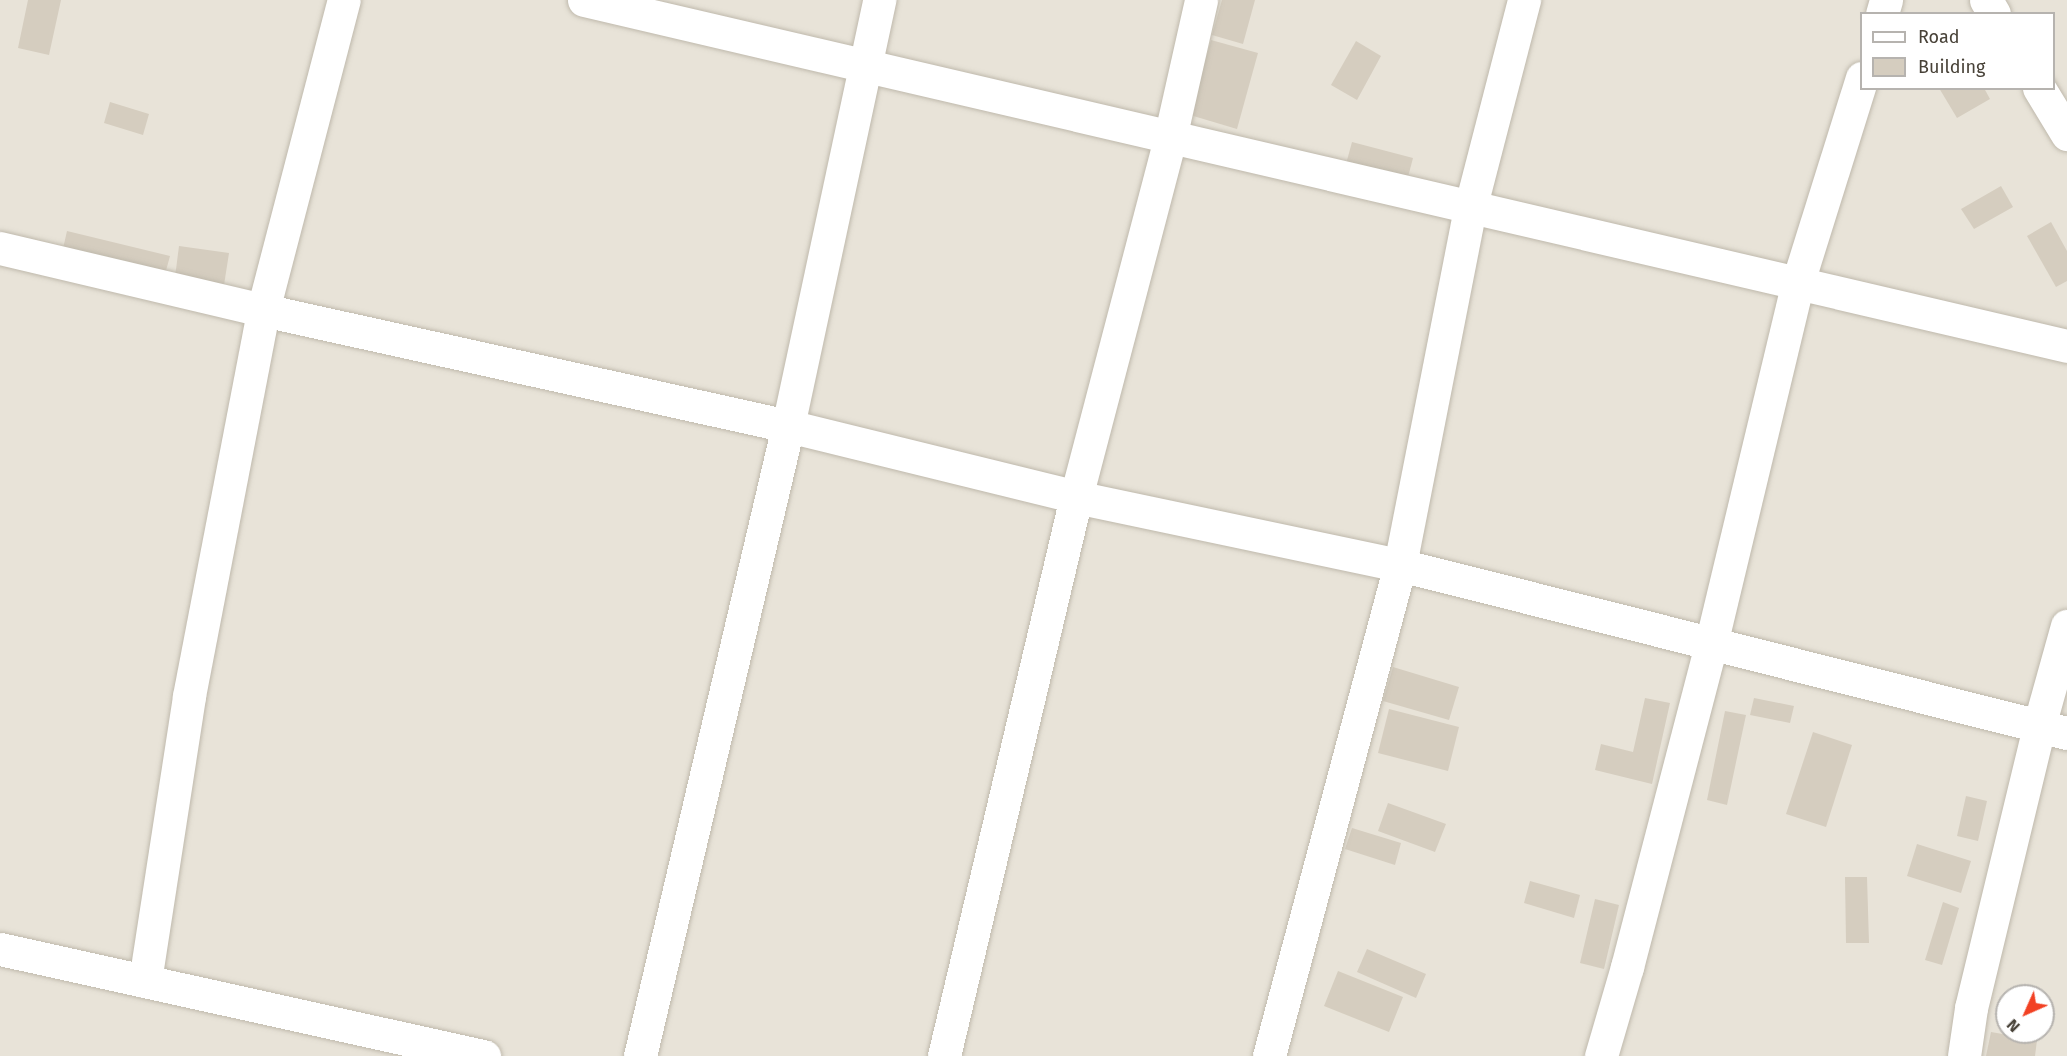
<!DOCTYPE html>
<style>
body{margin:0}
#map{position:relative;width:2067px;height:1056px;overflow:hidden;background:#f4f1ea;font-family:"Fira Sans",sans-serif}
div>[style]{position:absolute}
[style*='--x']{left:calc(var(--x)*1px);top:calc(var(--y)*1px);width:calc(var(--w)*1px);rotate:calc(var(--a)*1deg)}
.residential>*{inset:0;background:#e8e3d8}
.building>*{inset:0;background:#d5cdbf}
.roads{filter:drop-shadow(0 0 2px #bfb9ac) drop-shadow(0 0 2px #bfb9ac)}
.street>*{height:33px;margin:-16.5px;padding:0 16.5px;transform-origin:16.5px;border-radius:16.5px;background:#fff}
span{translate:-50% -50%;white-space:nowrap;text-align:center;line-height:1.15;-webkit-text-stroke:4.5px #fff;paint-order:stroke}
.legend{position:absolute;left:1860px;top:12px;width:195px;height:78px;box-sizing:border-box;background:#fff;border:2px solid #b6b3af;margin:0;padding:8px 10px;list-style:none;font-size:18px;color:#484238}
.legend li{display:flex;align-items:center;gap:12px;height:30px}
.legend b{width:30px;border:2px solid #b6b3af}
.north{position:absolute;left:1995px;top:984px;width:60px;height:60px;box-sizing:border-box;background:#fff;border:2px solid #b6b3af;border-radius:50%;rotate:225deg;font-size:16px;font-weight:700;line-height:24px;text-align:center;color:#484238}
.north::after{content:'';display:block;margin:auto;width:21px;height:27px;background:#f24123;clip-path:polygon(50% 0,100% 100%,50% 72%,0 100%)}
</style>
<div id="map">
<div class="residential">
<i style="clip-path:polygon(evenodd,0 0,2067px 0,2067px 1056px,0 1056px,0 0,1862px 14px,2054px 14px,2054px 88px,1862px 88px,1862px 14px,0 0,2007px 996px,2043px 996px,2043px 1032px,2007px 1032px,2007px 996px)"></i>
</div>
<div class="building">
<i style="clip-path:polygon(28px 0,61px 0,49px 55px,18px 48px)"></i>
<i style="clip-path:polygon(1222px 0,1255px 0,1243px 44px,1212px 35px)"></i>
<i style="clip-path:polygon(1211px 40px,1258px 53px,1237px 129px,1190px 115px)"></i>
<i style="clip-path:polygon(1356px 41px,1381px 56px,1357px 100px,1331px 85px)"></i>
<i style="clip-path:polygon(1939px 88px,1984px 88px,1990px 99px,1957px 118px)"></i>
<i style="clip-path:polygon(110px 102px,149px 114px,143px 135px,104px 123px)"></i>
<i style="clip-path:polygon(1352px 142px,1413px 158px,1407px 181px,1346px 164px)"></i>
<i style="clip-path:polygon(2001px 186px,2013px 207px,1974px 229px,1961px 209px)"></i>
<i style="clip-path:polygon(2051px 222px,2067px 251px,2067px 281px,2056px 287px,2027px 236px)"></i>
<i style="clip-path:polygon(67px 231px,170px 256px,164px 278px,62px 253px)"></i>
<i style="clip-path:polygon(179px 246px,229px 253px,224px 285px,175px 277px)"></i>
<i style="clip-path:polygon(1393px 667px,1459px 687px,1449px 720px,1383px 701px)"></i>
<i style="clip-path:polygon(1645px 698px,1670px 703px,1652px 784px,1595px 770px,1601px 744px,1633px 752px)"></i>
<i style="clip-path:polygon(1754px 698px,1794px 706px,1790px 723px,1750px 715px)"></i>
<i style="clip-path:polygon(1389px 709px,1459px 727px,1448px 771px,1378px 753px)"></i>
<i style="clip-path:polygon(1725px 711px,1746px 715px,1727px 805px,1707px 800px)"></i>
<i style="clip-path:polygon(1813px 732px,1852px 745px,1826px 827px,1786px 814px)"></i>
<i style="clip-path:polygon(1966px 796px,1987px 801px,1978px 841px,1957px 836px)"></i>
<i style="clip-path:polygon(1388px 803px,1446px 824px,1435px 852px,1378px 831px)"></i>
<i style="clip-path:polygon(1352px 828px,1401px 843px,1395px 865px,1345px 849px)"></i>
<i style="clip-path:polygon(1917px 844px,1971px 861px,1961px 893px,1907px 876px)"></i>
<i style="clip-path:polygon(1845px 877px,1867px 877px,1869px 943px,1846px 943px)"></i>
<i style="clip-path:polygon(1530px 881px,1580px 895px,1574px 918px,1524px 903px)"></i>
<i style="clip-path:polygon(1595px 899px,1619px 905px,1604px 969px,1580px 963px)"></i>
<i style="clip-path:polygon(1943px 902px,1959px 908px,1942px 965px,1925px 960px)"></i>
<i style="clip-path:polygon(1367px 949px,1426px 974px,1416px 998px,1357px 972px)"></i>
<i style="clip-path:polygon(1338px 971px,1403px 997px,1389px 1032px,1324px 1006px)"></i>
<i style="clip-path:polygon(1991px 1032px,2037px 1040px,2035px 1056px,1986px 1056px)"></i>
</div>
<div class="roads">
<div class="street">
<i style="--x:584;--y:0;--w:1523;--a:13.13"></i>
<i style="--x:1986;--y:0;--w:16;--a:60"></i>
<i style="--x:1882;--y:14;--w:15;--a:-74"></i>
<i style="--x:2039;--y:88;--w:54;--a:58.7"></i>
<i style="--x:0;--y:248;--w:270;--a:13.3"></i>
<i style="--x:263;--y:310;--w:538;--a:12.46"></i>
<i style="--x:788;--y:426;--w:297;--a:13.8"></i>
<i style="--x:1076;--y:497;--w:331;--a:11.9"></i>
<i style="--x:1400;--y:565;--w:688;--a:14.14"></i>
<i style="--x:0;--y:949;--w:496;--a:12.5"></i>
<i style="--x:145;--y:981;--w:288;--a:-81.2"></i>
<i style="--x:189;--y:696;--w:393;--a:-79.1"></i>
<i style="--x:263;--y:310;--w:320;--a:-75.4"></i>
<i style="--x:640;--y:1056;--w:647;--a:-76.78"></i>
<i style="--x:788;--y:426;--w:436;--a:-77.9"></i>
<i style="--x:944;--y:1056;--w:574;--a:-76.71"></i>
<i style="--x:1076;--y:497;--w:371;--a:-75.3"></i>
<i style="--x:1170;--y:138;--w:141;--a:-77.3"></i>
<i style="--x:1269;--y:1056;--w:508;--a:-75.06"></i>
<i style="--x:1400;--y:565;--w:363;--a:-78.9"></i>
<i style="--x:1470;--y:209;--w:216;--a:-75.5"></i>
<i style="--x:1601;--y:1056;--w:93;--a:-73.7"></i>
<i style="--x:1627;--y:967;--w:334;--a:-75.4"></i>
<i style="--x:1711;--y:644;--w:369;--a:-76.5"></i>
<i style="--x:1797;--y:285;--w:217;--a:-72.6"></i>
<i style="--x:1964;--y:1056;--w:49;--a:-81.7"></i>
<i style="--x:1971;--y:1008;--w:290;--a:-76.4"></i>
<i style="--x:2039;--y:726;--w:104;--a:-74.4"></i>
</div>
</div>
<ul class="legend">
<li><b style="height:8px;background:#fff"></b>Road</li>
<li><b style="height:16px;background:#d5cdbf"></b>Building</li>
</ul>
<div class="north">N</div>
</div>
